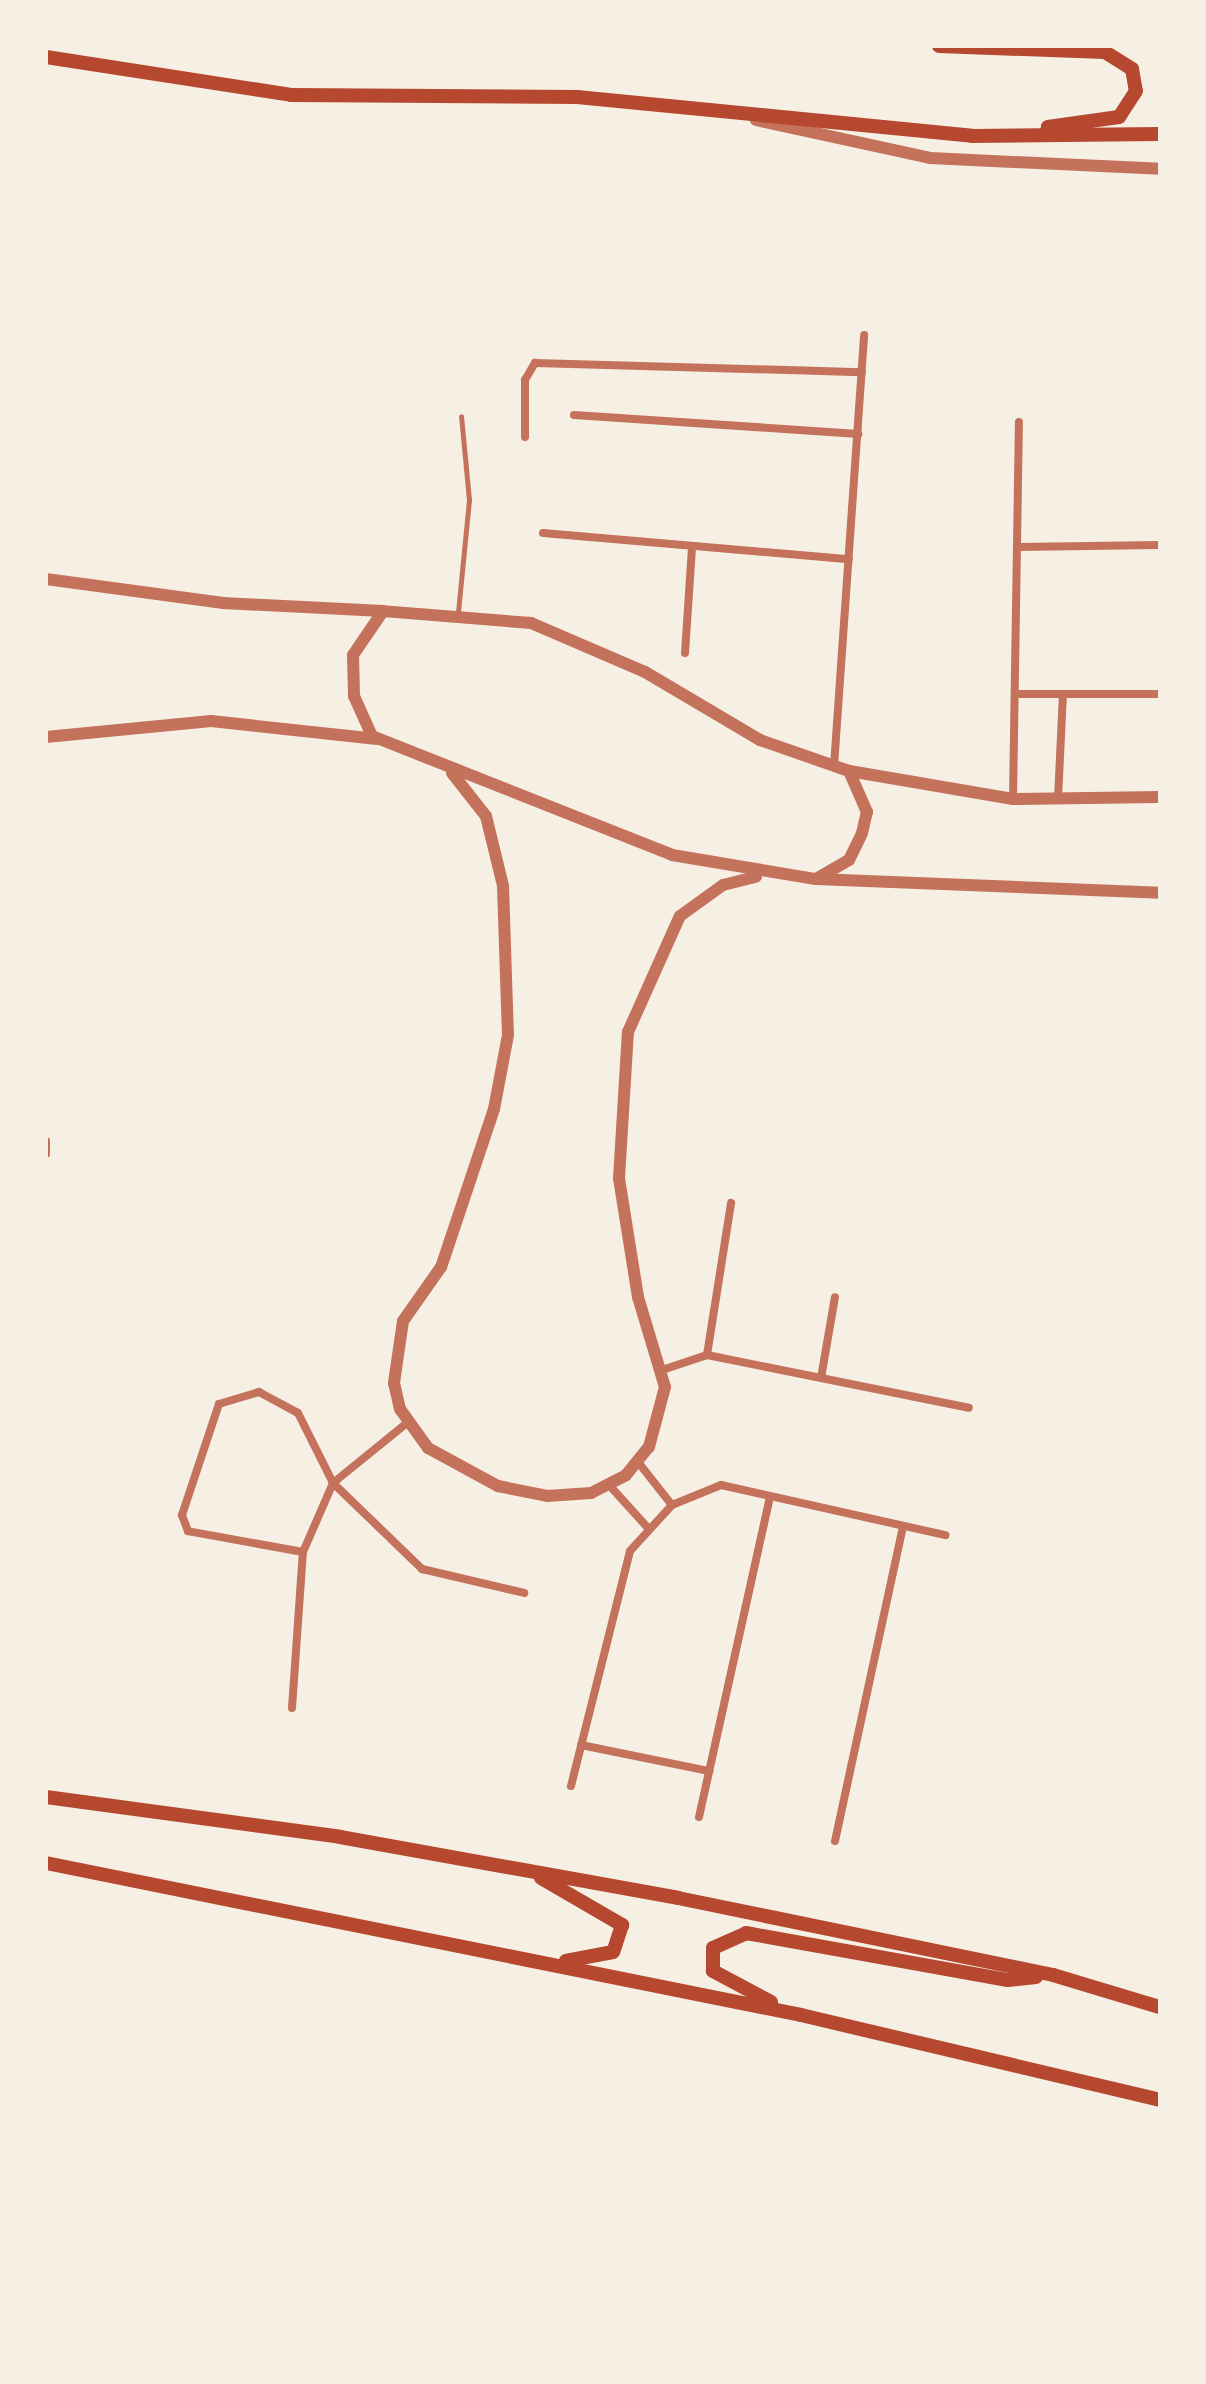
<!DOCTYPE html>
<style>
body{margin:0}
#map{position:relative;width:1206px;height:2384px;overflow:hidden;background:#f6efe4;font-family:Helvetica,sans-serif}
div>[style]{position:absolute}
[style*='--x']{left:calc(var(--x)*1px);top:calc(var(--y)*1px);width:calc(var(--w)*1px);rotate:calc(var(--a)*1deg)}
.service>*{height:5px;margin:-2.5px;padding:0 2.5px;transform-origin:2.5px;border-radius:2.5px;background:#c5725c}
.minor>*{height:8px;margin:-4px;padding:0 4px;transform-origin:4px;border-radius:4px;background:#c5725c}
.tertiary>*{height:12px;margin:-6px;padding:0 6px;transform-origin:6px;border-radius:6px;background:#c5725c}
.secondary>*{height:14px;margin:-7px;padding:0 7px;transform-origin:7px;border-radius:7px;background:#b5482f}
span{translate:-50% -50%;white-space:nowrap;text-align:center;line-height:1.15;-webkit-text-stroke:6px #f6efe4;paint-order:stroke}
.frame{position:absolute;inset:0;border:48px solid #f6efe4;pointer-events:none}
</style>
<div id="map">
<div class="service">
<i style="--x:458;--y:612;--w:113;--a:-84.4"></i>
<i style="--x:469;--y:500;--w:84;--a:-95.4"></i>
</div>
<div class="minor">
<i style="--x:574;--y:415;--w:285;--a:3.8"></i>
<i style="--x:525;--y:437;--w:57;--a:-90"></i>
<i style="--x:525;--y:380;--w:20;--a:-60"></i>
<i style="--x:535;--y:363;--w:327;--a:1.6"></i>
<i style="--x:543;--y:533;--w:307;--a:4.9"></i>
<i style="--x:1018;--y:547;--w:142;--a:-0.8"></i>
<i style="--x:685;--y:653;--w:106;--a:-86.2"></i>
<i style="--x:1015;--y:694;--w:145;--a:0"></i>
<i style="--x:834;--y:766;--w:432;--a:-86"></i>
<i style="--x:1013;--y:799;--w:377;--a:-89.1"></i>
<i style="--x:1058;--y:799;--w:105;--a:-87.3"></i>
<i style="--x:46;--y:1141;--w:13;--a:90"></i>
<i style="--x:707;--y:1355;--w:154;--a:-81"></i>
<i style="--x:662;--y:1370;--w:47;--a:-18.4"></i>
<i style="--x:707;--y:1355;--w:267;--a:11.4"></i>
<i style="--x:821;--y:1378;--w:82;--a:-80.2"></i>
<i style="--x:638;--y:1462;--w:55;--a:51.7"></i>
<i style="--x:610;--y:1486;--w:57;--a:47.9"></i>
<i style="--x:303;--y:1552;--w:117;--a:-169.7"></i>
<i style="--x:188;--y:1531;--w:17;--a:-111"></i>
<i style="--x:182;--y:1515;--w:117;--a:-71.6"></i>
<i style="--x:219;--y:1404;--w:42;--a:-16.7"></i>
<i style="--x:259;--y:1392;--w:44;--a:28.3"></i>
<i style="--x:298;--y:1413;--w:78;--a:63.4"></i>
<i style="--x:333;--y:1483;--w:124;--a:44"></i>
<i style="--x:422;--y:1569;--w:105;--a:13.2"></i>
<i style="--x:292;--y:1708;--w:156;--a:-86"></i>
<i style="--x:303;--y:1552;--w:75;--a:-66.5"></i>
<i style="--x:333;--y:1483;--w:97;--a:-39.1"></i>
<i style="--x:581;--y:1745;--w:131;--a:11.5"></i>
<i style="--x:571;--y:1786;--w:242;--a:-75.9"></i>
<i style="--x:630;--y:1551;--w:62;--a:-47.6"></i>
<i style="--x:672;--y:1505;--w:53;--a:-22.2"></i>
<i style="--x:721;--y:1485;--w:230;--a:12.6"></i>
<i style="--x:699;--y:1817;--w:328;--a:-77.5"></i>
<i style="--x:835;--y:1841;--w:322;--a:-77.8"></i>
</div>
<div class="tertiary">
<i style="--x:756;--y:120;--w:178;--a:12.3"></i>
<i style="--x:930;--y:158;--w:230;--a:2.7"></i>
<i style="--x:46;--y:579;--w:179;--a:7.7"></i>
<i style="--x:223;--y:603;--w:160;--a:2.9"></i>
<i style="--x:46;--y:737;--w:166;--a:-5.5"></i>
<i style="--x:211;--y:721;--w:167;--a:6.2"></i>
<i style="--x:452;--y:773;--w:55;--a:51.7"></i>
<i style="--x:486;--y:816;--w:72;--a:76.3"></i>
<i style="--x:503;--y:886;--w:149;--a:88.1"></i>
<i style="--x:508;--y:1035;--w:75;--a:100.7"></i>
<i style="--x:494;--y:1109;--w:167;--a:108.5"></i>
<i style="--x:441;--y:1267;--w:66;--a:125.1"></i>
<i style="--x:403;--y:1321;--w:63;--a:98.3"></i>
<i style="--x:394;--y:1383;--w:27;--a:77"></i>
<i style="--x:400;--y:1409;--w:48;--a:54.3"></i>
<i style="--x:428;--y:1448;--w:80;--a:28.5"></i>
<i style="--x:498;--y:1486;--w:50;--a:11.5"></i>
<i style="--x:547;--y:1496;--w:44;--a:-3.9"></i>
<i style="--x:591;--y:1493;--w:39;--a:-27"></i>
<i style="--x:626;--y:1475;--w:36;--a:-51"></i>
<i style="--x:649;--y:1447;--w:62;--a:-75.1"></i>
<i style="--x:665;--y:1387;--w:94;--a:-106.7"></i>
<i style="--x:638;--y:1297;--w:121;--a:-99.1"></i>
<i style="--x:619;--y:1178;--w:146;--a:-86.5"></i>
<i style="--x:628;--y:1032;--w:127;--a:-65.9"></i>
<i style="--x:680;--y:916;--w:53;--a:-35.8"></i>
<i style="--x:723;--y:885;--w:34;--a:-14"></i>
<i style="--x:1160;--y:797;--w:147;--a:179.2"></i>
<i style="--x:1013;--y:799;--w:166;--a:-170.3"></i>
<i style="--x:849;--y:771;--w:94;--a:-160.8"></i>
<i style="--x:760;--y:740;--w:134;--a:-149.4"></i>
<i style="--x:645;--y:672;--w:124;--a:-156.7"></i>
<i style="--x:531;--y:623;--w:148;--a:-175.4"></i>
<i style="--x:383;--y:611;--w:53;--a:124.3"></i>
<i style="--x:353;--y:655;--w:41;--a:88.6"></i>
<i style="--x:354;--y:696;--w:44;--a:65.8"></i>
<i style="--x:372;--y:736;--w:323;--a:21.6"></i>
<i style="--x:672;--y:855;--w:146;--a:9.5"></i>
<i style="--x:816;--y:879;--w:344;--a:2.3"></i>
<i style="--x:816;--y:879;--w:38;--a:-30"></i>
<i style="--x:849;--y:860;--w:30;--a:-64"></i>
<i style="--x:862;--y:833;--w:22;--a:-77"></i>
<i style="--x:867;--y:812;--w:45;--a:-113.7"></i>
</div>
<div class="secondary">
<i style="--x:939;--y:46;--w:166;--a:2.1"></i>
<i style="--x:1105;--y:52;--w:32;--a:32"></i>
<i style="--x:1132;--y:69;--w:22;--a:80"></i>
<i style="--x:1136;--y:91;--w:31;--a:123"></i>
<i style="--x:1119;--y:117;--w:72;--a:172"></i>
<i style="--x:46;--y:57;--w:248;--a:8.8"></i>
<i style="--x:291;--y:95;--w:286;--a:0.4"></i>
<i style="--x:577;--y:97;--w:397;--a:5.6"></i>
<i style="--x:972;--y:136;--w:188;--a:-0.6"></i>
<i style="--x:46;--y:1797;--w:297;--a:7.7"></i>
<i style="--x:340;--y:1837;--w:343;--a:10.2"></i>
<i style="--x:678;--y:1898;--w:383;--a:11.6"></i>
<i style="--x:1053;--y:1975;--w:112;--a:16.7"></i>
<i style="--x:46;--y:1863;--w:770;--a:11.38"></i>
<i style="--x:801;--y:2015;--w:369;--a:13.3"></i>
<i style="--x:541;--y:1878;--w:94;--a:30.1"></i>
<i style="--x:622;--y:1925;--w:28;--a:108"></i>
<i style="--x:613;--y:1952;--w:48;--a:169.2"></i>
<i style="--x:771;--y:2002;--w:66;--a:-151.9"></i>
<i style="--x:713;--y:1971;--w:23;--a:-90"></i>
<i style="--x:713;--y:1948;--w:36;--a:-24"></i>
<i style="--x:746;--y:1933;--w:266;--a:10.2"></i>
<i style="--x:1008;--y:1980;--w:28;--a:-6"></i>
</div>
<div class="frame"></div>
</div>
